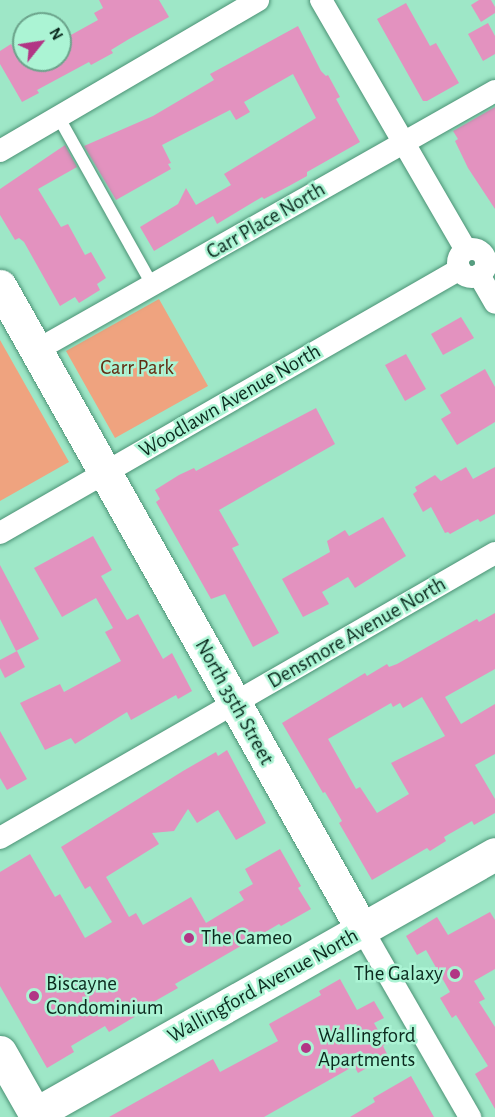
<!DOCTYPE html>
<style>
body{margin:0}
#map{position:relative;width:495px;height:1117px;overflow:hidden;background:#9ee7c7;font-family:"Alegreya Sans",sans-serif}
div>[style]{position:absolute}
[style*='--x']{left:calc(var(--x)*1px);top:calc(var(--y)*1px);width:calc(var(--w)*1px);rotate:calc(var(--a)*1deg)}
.green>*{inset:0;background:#efa37f}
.building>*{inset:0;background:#e392bf}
.roads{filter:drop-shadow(0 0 2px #4b9275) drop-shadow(0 0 2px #4b9275)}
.lane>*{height:12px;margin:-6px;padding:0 6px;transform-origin:6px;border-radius:6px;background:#fff}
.street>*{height:22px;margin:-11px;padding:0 11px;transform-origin:11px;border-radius:11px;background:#fff}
.street>.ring{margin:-11px;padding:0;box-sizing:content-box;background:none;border:22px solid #fff;border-radius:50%}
.secondary>*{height:33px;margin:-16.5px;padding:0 16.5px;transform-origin:16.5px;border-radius:16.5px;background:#fff}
.dots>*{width:16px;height:16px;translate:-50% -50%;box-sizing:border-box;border:3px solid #abf4d4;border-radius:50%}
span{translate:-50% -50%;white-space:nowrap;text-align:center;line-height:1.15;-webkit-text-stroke:5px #abf4d4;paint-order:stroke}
.street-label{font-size:21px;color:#0b2a1e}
.park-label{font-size:21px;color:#622d12}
.poi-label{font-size:21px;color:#0b2a1e}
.left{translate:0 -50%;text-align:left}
.right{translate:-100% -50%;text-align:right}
.north{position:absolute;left:12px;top:12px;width:60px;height:60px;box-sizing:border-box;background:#abf4d4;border:2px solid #6ba38b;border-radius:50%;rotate:60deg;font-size:16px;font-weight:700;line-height:24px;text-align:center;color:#0b2a1e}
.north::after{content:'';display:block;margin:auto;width:21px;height:27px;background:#b23585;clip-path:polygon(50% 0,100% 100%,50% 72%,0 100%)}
</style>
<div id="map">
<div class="green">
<i style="clip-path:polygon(159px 299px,208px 386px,115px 438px,66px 351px)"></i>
<i style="clip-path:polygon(0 340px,69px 462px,0 501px)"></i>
</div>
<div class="building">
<i style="clip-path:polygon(99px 0,159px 0,169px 17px,129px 39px,111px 50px,113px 53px,91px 65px,89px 62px,37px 90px,39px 93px,22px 102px,0 64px,0 51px,11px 44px,20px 60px,60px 60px,60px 41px,98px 20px,94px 13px,103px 8px)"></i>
<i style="clip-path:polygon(479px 0,491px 0,495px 7px,495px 13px,481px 22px,471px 5px)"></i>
<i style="clip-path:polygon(406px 3px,430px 46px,436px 43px,459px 83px,427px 101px,423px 101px,377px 19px)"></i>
<i style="clip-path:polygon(488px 23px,495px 36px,495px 54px,483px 61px,468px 34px)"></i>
<i style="clip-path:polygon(298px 26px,321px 71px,326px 76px,328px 75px,340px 97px,336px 99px,360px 142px,307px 172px,307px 176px,289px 186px,264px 199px,262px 197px,217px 224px,213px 216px,154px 251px,140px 227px,178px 204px,186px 188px,196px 205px,231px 185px,224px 174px,316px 118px,293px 74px,244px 102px,250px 112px,236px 120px,230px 110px,162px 145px,171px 163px,168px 164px,171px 169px,116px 200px,84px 146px,153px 116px,214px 80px,210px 74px)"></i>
<i style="clip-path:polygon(495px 107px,495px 209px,468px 168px,455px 141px,458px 139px,453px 131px)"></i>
<i style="clip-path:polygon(65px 145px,77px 167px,38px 189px,61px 227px,68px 224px,85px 255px,91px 252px,106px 278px,97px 284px,100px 290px,79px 303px,75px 297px,60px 306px,24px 242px,19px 238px,15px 240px,0 215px,0 189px)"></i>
<i style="clip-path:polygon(461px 317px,474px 338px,443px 355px,431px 334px)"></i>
<i style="clip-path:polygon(406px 354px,426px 389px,405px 401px,385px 365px)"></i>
<i style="clip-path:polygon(485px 369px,495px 387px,495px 422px,457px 445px,441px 419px,451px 413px,440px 395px)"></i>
<i style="clip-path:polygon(316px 408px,335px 444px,219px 510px,239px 545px,232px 548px,279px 633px,253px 647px,225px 594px,211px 599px,156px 502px,160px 499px,155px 490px,179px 475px,194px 468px,196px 471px)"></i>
<i style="clip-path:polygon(466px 467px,473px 479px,495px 467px,495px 514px,480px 522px,478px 519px,472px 522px,450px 534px,448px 532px,445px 533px,431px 507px,423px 512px,413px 494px,417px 491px,415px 487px,435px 475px,441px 481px)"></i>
<i style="clip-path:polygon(383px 517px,406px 556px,355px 588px,348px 577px,322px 592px,329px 604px,303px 617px,282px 579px,330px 552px,327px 541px,345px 530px,349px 536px)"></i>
<i style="clip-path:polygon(93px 536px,112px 570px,101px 576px,127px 620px,138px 614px,163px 659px,172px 653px,192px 691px,178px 699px,176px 695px,131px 720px,127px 712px,75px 744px,71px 738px,45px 750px,20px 703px,60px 684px,64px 692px,121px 661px,105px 632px,113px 628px,96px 598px,62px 617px,34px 568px)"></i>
<i style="clip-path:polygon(0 565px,39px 639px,16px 651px,0 619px)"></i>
<i style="clip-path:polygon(evenodd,495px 613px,495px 669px,445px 697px,461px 724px,495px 704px,495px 754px,475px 765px,495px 799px,495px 813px,474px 825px,472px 821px,444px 837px,446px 841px,430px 851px,427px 848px,372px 880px,339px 823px,342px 821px,325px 792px,323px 793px,282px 723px,365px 673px,367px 676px,387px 664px,389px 667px,397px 664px,477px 619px,479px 622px,495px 613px,422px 697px,445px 736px,391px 763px,409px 794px,377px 813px,360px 787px,356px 789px,328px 739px,391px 703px,393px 707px,400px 703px,403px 708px,422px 697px)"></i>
<i style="clip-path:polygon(17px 651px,25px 667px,5px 678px,0 668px,0 660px)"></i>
<i style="clip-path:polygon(0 731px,27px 779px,7px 790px,0 778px)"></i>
<i style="clip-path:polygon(227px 750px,266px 823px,236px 840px,218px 810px,197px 823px,188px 809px,174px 831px,152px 833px,159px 844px,106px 877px,129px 917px,136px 913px,143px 925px,191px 897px,206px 923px,244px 900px,239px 892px,253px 884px,245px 869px,280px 849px,301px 886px,298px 888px,311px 909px,281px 926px,279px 924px,175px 984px,178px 988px,134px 1013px,136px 1016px,109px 1032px,105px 1026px,71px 1046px,74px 1052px,47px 1068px,0 986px,0 872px,30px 854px,55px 897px,60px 894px,85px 938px,112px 922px,90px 886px,85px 889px,61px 847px,183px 771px,216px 752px,218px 756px)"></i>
<i style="clip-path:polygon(490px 912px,495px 920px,495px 969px,474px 981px,485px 999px,479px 1002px,495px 1027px,495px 1109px,475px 1074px,488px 1066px,456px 1015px,452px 1018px,440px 998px,450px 992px,426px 950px,417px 955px,406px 936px,437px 917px,448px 935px)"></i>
<i style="clip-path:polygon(340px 979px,357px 1010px,374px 1001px,384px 1018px,374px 1023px,386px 1044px,383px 1046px,388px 1056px,358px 1073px,354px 1066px,264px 1117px,109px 1117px,213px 1059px,220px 1072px,278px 1041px,269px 1024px,321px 995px,319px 991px)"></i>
<i style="clip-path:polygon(411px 1076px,434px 1117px,350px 1117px,375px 1102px,373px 1098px)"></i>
</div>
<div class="roads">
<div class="lane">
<i style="--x:59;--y:118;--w:193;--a:60.8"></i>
</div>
<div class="street">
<i style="--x:321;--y:0;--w:289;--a:59.9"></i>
<i style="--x:0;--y:151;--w:299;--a:-30.3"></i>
<i class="ring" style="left:458px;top:249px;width:6px;height:6px"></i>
<i style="--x:479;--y:275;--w:32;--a:60"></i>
<i style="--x:37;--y:350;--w:526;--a:-29.49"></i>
<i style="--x:0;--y:533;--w:530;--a:-29.85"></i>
<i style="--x:0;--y:838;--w:571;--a:-29.93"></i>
<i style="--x:362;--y:929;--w:217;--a:60.1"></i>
</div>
<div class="secondary">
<i style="--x:0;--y:286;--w:738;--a:60.62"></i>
<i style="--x:0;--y:1052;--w:75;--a:60.4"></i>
<i style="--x:35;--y:1114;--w:528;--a:-29.48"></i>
</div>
</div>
<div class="dots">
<i style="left:189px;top:938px;background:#b23585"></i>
<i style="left:455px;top:974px;background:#b23585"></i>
<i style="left:34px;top:996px;background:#b23585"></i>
<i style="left:306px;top:1048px;background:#b23585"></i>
</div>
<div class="street-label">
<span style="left:266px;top:221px;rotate:-30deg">Carr Place North</span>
<span style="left:230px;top:401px;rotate:-30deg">Woodlawn Avenue North</span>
<span style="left:357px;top:633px;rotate:-30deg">Densmore Avenue North</span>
<span style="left:234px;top:702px;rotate:61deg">North 35th Street</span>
<span style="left:263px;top:986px;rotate:-29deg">Wallingford Avenue North</span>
</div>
<div class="park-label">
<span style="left:137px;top:368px">Carr Park</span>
</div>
<div class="poi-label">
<span class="left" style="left:201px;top:938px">The Cameo</span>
<span class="right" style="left:443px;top:974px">The Galaxy</span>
<span class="left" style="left:46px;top:996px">Biscayne<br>Condominium</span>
<span class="left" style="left:318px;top:1048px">Wallingford<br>Apartments</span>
</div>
<div class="north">N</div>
</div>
